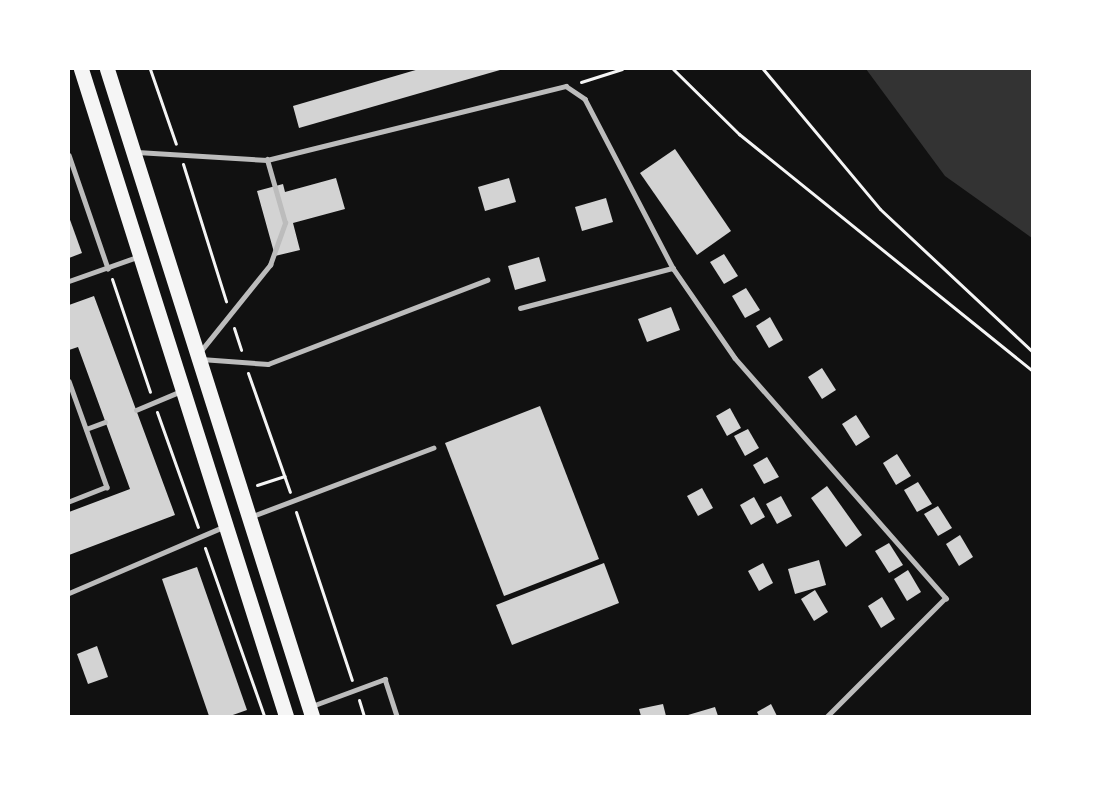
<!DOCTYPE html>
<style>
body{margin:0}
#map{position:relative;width:1101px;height:785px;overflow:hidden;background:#111;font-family:"Fira Sans Condensed",sans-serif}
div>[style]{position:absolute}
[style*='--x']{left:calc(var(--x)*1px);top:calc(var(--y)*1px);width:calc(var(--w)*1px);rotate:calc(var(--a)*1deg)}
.water>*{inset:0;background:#333}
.building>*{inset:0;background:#d3d3d3}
.path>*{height:3px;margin:-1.5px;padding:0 1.5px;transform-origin:1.5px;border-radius:1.5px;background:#f5f5f5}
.service>*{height:4.5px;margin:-2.25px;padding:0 2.25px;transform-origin:2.25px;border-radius:2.25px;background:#bcbcbc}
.primary>*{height:15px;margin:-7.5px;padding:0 7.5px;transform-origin:7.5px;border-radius:7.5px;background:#f5f5f5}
span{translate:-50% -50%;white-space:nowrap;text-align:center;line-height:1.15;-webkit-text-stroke:5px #fff;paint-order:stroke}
.frame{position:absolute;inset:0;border:70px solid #fff;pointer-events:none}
</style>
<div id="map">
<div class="water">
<i style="clip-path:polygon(866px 69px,1032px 69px,1032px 238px,945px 176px)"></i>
</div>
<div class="building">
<i style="clip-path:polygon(419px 69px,500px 70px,299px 128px,293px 106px)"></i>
<i style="clip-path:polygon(675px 149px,731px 231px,697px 255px,640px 173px)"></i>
<i style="clip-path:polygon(336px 178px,345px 209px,293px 223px,300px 250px,275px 256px,257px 191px,283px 184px,285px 192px)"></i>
<i style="clip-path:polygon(509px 178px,516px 202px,485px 211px,478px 187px)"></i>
<i style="clip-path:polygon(606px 198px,613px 222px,582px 231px,575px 207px)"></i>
<i style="clip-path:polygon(69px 217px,82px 253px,69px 258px)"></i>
<i style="clip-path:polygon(724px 254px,738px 276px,724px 284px,710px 262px)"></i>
<i style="clip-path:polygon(539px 257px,546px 281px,515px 290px,508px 266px)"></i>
<i style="clip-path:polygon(746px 288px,760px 310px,745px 318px,732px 296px)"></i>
<i style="clip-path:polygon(94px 296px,175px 515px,69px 555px,69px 512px,130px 489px,78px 347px,69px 350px,69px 305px)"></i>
<i style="clip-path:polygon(671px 307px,680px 330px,647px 342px,638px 319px)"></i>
<i style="clip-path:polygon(770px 317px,783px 340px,769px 348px,756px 326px)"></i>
<i style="clip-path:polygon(822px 368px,836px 390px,822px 399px,808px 377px)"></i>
<i style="clip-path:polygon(540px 406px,599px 559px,504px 596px,445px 443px)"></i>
<i style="clip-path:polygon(730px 408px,741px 428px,727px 436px,716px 416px)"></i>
<i style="clip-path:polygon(856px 415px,870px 437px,856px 446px,842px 424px)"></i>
<i style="clip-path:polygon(748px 429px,759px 448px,745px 456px,734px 436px)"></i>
<i style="clip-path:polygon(897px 454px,911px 476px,896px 485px,883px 463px)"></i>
<i style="clip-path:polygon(767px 457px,779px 477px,764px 484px,753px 465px)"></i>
<i style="clip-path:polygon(918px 482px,932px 504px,917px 512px,904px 490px)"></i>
<i style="clip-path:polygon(827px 486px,862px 535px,846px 547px,811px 498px)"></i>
<i style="clip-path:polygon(702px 488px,713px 508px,698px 516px,687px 496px)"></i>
<i style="clip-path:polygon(781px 496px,792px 516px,777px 524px,766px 504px)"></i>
<i style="clip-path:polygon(754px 497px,765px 517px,751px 525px,740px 505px)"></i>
<i style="clip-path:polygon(938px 506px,952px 528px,938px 536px,924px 514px)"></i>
<i style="clip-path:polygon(960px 535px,973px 557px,959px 566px,946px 544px)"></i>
<i style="clip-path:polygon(889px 543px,903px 565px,889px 573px,875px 551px)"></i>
<i style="clip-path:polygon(819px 560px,826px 585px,795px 594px,788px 569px)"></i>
<i style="clip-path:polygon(604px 563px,619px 603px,512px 645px,496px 605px)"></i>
<i style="clip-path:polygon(763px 563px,773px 583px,759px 591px,748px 571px)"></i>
<i style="clip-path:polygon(197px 567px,247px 710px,230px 716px,209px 716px,162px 579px)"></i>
<i style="clip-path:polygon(908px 570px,921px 592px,907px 601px,894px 579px)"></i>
<i style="clip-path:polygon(815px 590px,828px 612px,814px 621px,801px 599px)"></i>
<i style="clip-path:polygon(882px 597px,895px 619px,881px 628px,868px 606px)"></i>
<i style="clip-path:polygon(97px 646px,108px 677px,88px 684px,77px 654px)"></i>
<i style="clip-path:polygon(663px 704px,666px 716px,641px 716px,639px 709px)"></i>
<i style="clip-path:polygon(771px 704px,777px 716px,759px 716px,757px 712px)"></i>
<i style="clip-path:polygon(715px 707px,718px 716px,688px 716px,688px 715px)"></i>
</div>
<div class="path">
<i style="--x:150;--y:69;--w:79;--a:70.9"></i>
<i style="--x:673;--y:69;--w:93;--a:44.6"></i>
<i style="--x:739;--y:134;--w:376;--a:38.9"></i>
<i style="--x:763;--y:69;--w:182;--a:50.1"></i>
<i style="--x:880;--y:209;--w:208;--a:43.1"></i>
<i style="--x:581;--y:82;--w:43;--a:-17.6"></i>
<i style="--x:183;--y:164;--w:144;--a:72.6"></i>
<i style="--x:112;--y:279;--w:119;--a:71.4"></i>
<i style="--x:234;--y:328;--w:23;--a:72"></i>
<i style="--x:248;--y:373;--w:126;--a:70.6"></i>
<i style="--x:157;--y:412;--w:122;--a:70.4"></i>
<i style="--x:257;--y:485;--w:29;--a:-18"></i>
<i style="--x:296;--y:512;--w:177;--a:71.6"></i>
<i style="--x:205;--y:548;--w:178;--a:70.6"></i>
<i style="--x:359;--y:700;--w:17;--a:73"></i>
</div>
<div class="service">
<i style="--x:137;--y:152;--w:130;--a:3.5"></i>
<i style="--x:267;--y:160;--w:308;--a:-13.9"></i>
<i style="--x:566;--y:86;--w:23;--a:34"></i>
<i style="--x:585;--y:99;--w:191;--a:62.5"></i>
<i style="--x:673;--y:268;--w:109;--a:55.4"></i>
<i style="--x:735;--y:358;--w:320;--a:48.7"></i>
<i style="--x:946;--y:598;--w:167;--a:135"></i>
<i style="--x:69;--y:155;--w:120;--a:71"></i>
<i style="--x:69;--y:281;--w:72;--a:-19.4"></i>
<i style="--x:520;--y:308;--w:158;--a:-14.7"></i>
<i style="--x:200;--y:352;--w:112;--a:-51.2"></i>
<i style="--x:270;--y:265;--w:45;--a:-70.3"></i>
<i style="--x:285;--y:223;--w:66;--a:-105.9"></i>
<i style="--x:201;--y:359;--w:67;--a:4.3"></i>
<i style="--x:268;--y:364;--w:235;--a:-21"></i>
<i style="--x:69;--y:381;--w:113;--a:70.3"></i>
<i style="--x:107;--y:487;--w:41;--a:158.5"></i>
<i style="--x:136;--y:410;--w:47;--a:-22.7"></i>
<i style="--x:86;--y:429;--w:20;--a:-20"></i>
<i style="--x:250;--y:517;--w:196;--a:-20.7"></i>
<i style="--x:69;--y:593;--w:168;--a:-23.2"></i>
<i style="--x:312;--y:706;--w:78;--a:-20.3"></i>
<i style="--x:385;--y:679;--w:39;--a:72"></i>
</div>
<div class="primary">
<i style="--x:81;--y:69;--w:679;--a:72.42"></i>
<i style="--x:107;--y:69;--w:679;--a:72.42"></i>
</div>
<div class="frame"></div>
</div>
